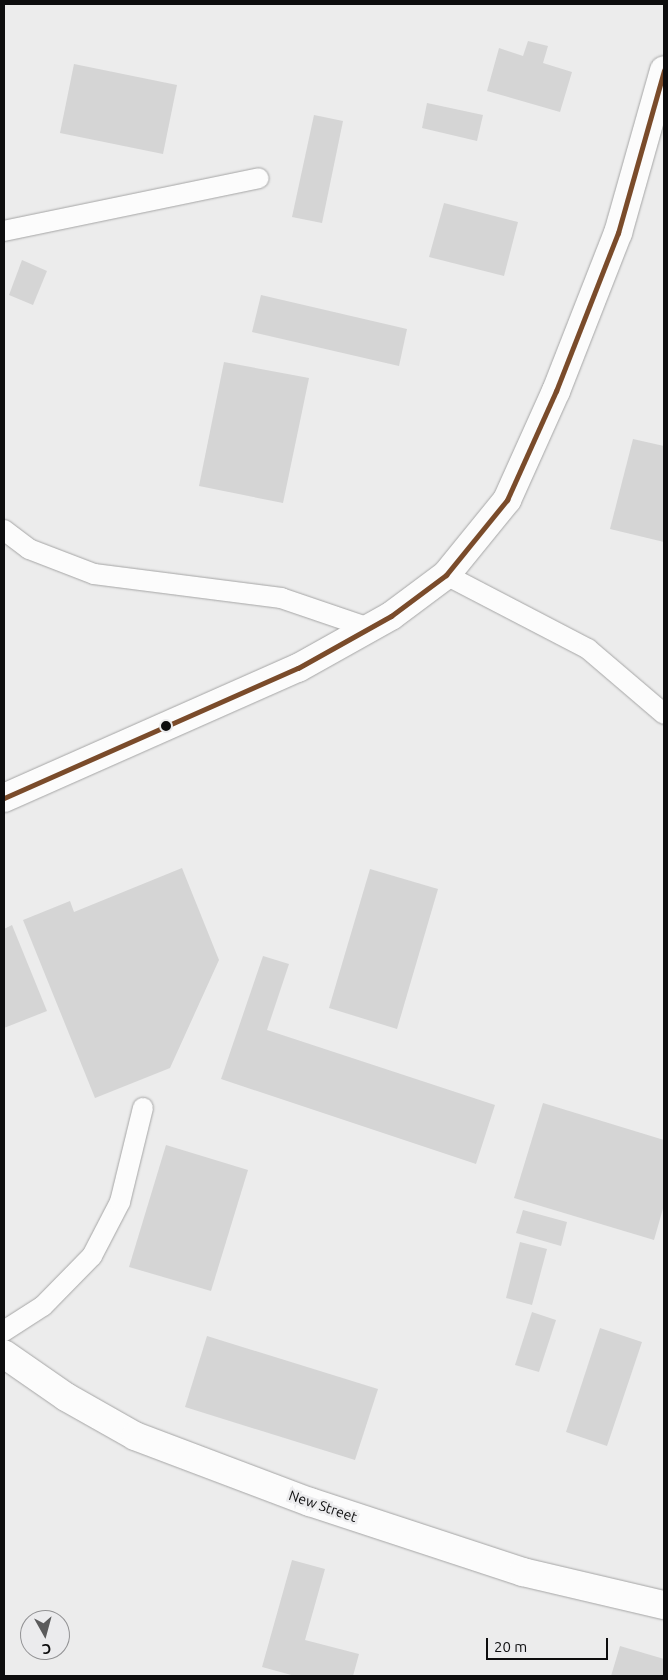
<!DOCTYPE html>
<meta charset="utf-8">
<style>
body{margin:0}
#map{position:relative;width:668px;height:1680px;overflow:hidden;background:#ececec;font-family:Ubuntu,sans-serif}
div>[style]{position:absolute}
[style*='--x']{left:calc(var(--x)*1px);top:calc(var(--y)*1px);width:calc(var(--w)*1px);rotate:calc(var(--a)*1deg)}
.building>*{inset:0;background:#d5d5d5}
.roads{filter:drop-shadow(0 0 1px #a5a5a5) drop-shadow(0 0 1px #a5a5a5)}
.lane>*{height:20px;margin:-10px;padding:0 10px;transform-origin:10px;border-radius:10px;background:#fcfcfc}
.street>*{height:28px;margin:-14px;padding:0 14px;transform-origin:14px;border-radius:14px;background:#fcfcfc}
.secondary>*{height:28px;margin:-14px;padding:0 14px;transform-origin:14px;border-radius:14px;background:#fcfcfc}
.bus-1>*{height:5px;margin:-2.5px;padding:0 2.5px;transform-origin:2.5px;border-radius:2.5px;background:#7a4b2a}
.dots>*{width:14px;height:14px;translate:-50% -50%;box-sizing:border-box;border:2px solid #ebebed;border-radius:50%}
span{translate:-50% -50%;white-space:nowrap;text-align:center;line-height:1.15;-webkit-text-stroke:5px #ebebed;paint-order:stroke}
.street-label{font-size:14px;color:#0d0d0e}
.frame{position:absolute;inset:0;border:5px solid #0d0d0e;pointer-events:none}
.north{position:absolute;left:20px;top:1610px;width:50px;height:50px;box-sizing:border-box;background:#ebebed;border:1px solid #929294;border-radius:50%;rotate:173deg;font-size:14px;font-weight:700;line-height:20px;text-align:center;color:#0d0d0e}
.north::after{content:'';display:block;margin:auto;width:18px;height:22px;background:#5b5b5c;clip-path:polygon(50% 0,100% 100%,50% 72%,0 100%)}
.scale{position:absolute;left:486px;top:1638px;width:122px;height:22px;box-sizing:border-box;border:2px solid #0d0d0e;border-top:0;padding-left:6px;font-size:15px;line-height:18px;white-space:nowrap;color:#0d0d0e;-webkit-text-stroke:4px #ebebed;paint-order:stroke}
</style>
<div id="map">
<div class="building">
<i style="clip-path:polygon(528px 41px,548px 46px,543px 63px,572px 72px,560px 112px,487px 91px,499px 48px,523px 56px)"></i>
<i style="clip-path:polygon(74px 64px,177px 85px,163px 154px,60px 133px)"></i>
<i style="clip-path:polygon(427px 103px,483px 115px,477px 141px,422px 128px)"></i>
<i style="clip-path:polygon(314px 115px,343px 121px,322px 223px,292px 217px)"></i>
<i style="clip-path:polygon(444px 203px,518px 222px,504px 276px,429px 257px)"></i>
<i style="clip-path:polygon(22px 260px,47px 271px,33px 305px,9px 295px)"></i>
<i style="clip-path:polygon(261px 295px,407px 329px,399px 366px,252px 332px)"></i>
<i style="clip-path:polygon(224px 362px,309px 378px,283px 503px,199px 486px)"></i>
<i style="clip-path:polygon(633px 439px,664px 446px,664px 542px,610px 529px)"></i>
<i style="clip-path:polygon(182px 868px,219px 960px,170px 1068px,95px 1098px,23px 920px,70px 901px,74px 912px)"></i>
<i style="clip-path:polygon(370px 869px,438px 889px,397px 1029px,329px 1008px)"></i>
<i style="clip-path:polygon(12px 925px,47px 1011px,4px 1028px,4px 929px)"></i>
<i style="clip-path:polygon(263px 956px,289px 964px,267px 1030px,495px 1105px,476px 1164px,221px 1079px)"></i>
<i style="clip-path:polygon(543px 1103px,664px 1140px,664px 1205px,654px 1240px,514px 1198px)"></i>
<i style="clip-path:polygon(166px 1145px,248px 1170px,211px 1291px,129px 1267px)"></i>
<i style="clip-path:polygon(523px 1210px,567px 1222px,561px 1246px,516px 1233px)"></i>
<i style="clip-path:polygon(520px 1242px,547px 1249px,532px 1305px,506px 1298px)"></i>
<i style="clip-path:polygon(532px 1312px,556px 1320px,539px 1372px,515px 1365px)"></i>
<i style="clip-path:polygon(600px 1328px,642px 1342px,607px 1446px,566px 1432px)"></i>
<i style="clip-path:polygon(207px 1336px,378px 1389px,355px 1460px,185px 1407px)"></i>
<i style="clip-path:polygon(292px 1560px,325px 1569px,305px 1640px,359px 1654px,353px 1676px,295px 1676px,262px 1667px)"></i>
<i style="clip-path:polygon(620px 1646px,664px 1659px,664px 1676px,611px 1676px)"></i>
</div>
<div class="roads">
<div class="lane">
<i style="--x:4;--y:231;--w:260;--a:-11.7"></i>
<i style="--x:4;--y:530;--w:31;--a:37"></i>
<i style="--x:29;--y:549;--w:70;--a:21"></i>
<i style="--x:94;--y:574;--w:189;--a:7.3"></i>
<i style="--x:281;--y:598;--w:93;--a:18.8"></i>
<i style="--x:446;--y:575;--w:160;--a:27.5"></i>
<i style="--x:588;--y:649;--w:100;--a:40.5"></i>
<i style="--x:4;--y:1331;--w:46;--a:-32.7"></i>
<i style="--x:43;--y:1306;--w:70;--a:-45.6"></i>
<i style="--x:92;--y:1256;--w:61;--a:-62.6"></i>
<i style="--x:120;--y:1202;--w:97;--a:-76.3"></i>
</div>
<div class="street">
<i style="--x:4;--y:1354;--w:75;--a:34.7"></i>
<i style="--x:66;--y:1397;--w:79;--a:29.5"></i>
<i style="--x:135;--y:1436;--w:187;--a:20.7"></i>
<i style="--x:310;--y:1502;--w:224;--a:18.2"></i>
<i style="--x:523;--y:1572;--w:145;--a:13.2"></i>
</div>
<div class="secondary">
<i style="--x:4;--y:798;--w:321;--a:-23.9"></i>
<i style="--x:298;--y:668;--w:107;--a:-29.2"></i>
<i style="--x:391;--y:616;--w:69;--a:-36.7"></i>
<i style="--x:446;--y:575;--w:97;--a:-50.9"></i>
<i style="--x:507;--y:500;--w:120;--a:-65.8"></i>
<i style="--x:556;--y:391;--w:170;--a:-68.6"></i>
<i style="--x:618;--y:233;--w:169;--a:-74.2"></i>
</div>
</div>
<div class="bus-1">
<i style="--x:4;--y:798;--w:321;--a:-23.9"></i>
<i style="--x:298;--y:668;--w:107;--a:-29.2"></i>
<i style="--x:391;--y:616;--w:69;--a:-36.7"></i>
<i style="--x:446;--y:575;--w:97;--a:-50.9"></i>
<i style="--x:507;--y:500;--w:120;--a:-65.8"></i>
<i style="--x:556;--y:391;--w:170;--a:-68.6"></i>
<i style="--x:618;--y:233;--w:169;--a:-74.2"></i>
</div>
<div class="dots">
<i style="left:166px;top:726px;background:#0d0d0e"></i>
</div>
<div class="street-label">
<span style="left:323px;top:1506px;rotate:19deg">New Street</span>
</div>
<div class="frame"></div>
<div class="north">С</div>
<div class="scale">20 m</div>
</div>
